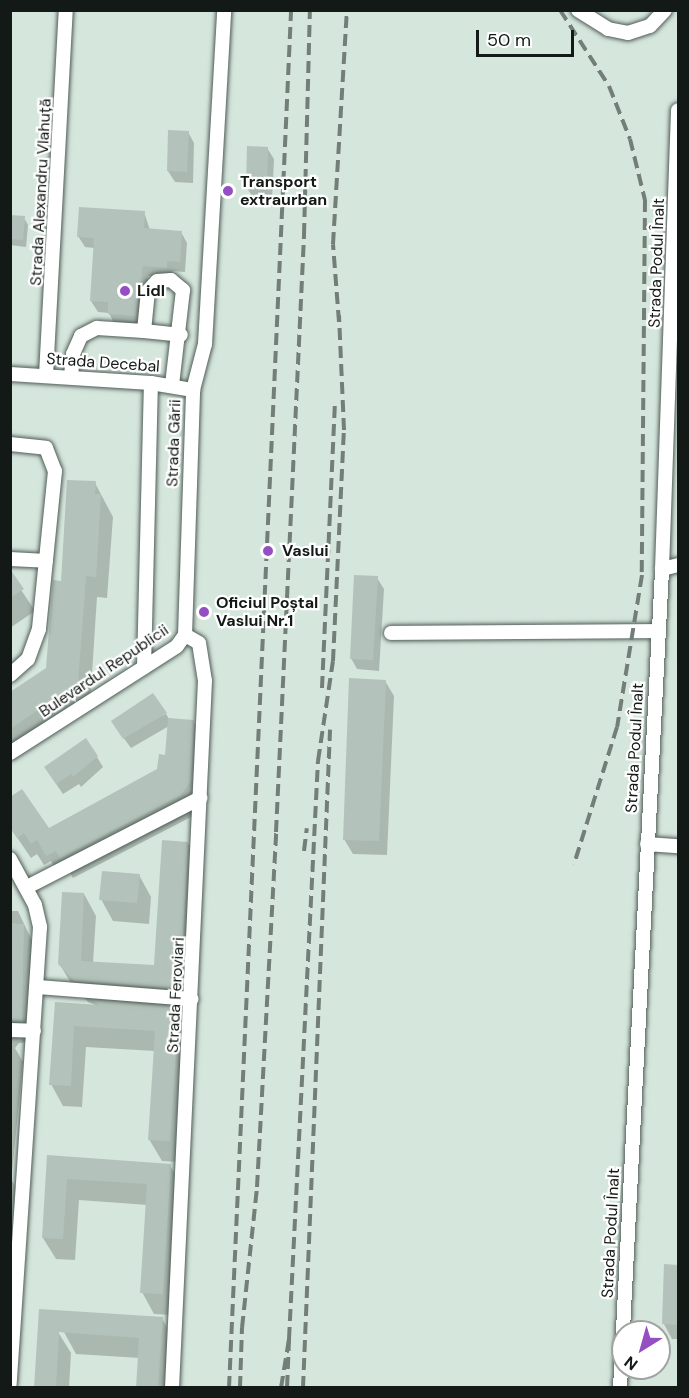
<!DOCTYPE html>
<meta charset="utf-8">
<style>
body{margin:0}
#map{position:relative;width:689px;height:1398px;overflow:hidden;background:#d5e6dd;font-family:"DM Sans",sans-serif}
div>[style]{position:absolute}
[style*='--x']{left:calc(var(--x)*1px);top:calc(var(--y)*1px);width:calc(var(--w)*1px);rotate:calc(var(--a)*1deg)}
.shadow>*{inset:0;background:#0003}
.building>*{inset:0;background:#b3c3bb}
.roads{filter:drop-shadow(0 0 2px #4f5d56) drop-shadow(0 0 2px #4f5d56)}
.minor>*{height:14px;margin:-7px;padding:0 7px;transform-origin:7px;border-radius:7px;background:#fff}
.rail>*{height:4px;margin-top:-2px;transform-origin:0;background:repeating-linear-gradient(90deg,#737e78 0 12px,transparent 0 18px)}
.dots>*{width:16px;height:16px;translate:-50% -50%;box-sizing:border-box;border:3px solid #fff;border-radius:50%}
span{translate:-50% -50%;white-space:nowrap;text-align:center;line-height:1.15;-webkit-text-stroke:4.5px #fff;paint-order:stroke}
.poi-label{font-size:16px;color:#131916;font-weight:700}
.left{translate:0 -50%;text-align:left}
.street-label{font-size:16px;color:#131916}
.frame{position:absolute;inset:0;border:12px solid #131916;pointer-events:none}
.north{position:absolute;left:611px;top:1320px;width:60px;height:60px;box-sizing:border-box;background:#fff;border:2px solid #a1a3a2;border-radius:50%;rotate:217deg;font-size:16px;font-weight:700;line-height:24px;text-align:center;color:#131916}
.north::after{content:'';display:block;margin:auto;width:21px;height:27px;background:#944fc2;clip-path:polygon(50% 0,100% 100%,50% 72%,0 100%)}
.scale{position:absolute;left:476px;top:30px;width:98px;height:27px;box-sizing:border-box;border:3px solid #131916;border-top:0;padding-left:8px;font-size:18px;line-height:21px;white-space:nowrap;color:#131916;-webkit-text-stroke:4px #fff;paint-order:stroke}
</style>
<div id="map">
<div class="shadow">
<i style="clip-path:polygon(188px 132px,194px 143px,193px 183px,175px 182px,168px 171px)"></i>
<i style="clip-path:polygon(267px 148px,274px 159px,272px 200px,254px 199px,247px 188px)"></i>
<i style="clip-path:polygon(144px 212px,150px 230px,181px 232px,187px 243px,185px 272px,173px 271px,172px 278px,148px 276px,142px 326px,115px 325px,109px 313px,98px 312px,91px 301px,94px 248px,85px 247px,78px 236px)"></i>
<i style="clip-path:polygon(10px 216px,24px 218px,28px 225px,26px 247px,10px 245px)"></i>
<i style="clip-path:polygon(95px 483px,113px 517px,107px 598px,97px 597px,90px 704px,10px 759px,10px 694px,48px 669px,62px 582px)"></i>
<i style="clip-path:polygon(10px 573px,35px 611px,10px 628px)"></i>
<i style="clip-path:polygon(377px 578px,384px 589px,379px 671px,357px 669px,351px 658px)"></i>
<i style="clip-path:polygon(385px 681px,394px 696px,387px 855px,353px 854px,344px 839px)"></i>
<i style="clip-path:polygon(166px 714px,169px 719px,193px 721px,206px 742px,193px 816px,73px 878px,69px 871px,60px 877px,51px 861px,44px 865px,37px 854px,31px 858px,10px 827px,48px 829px,159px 770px,166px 757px,169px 726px,131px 748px,120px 733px)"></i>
<i style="clip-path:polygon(97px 757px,103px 767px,81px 787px,79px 784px,63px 794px,52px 778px)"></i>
<i style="clip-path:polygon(188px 843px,200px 864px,191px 1010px,178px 1009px,190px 1030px,181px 1162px,162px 1161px,149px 1139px,155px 1051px,86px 1047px,82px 1107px,63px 1106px,51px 1084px,56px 1004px,100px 1007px,88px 1002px,72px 985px,59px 963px,84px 894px,96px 916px,93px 963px,156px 967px)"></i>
<i style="clip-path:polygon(139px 875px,151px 897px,149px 924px,113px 921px,101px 899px)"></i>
<i style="clip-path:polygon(10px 911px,18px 911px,35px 947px,33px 1042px,19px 1043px,15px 1048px,23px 1062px,12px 1173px)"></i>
<i style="clip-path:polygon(49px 1157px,170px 1165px,182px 1186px,174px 1315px,154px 1314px,142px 1292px,148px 1205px,79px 1200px,75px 1260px,56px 1259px,43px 1238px)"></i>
<i style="clip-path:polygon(11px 1179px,23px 1200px,10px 1329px)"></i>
<i style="clip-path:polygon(666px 1266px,678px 1266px,678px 1339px,672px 1339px,664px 1324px)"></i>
<i style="clip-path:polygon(162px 1318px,174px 1340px,171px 1388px,138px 1388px,140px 1358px,76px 1354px,64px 1332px)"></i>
<i style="clip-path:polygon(58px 1332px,71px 1353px,69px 1388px,36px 1388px)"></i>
</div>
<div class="building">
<i style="clip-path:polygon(168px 130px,189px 131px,187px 172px,167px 171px)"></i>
<i style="clip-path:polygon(247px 146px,268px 147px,267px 189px,246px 189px)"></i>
<i style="clip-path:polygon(79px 207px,145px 211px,144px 228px,182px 231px,180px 262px,167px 261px,167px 268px,143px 266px,136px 316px,108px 314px,108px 302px,90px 301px,94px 238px,77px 237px)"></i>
<i style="clip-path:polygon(10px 215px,25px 216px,23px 240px,10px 239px)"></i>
<i style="clip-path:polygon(67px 480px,96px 481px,95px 494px,101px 494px,96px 577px,86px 576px,78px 683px,10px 729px,10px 692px,46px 668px,53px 580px,61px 581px)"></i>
<i style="clip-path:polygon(10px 569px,24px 589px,10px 598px)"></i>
<i style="clip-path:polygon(354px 575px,378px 576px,373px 660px,350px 659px)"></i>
<i style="clip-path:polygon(349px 678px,386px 680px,379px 841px,343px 840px)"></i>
<i style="clip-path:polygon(153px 693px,167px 713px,123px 739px,111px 721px)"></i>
<i style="clip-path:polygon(168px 718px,194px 720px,191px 781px,181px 795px,60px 858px,56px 851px,46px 856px,37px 840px,31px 844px,24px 833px,17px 838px,10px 828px,10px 797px,22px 789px,49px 828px,157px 769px,159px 754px,165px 755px)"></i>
<i style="clip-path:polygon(86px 738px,98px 756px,73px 777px,71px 774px,56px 784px,44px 767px)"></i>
<i style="clip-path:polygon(162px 840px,188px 842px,180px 989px,75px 981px,58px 964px,62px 892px,84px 893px,81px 961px,154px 965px)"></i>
<i style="clip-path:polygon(102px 871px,140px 874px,137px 903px,99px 900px)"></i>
<i style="clip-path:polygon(10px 923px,24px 924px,22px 1021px,10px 1020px)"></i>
<i style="clip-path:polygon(94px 1000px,179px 1007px,170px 1141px,148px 1140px,155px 1031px,74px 1026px,71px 1086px,49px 1085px,55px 1002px,99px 1005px)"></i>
<i style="clip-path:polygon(47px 1155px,171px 1164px,163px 1294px,140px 1293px,147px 1184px,67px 1179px,63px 1239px,42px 1238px)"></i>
<i style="clip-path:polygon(664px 1264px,678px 1265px,678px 1325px,662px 1324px)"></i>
<i style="clip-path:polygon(39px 1309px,163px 1317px,158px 1388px,136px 1388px,139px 1338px,59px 1332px,56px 1388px,34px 1388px)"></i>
</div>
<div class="roads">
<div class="minor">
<i style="--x:578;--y:10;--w:36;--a:32"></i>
<i style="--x:608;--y:29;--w:20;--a:11"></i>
<i style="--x:628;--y:33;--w:23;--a:-18"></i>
<i style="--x:650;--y:26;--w:22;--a:-47"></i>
<i style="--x:144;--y:331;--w:37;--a:6"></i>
<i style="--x:10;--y:374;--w:141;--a:3.7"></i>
<i style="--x:151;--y:383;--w:43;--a:9.5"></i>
<i style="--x:46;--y:375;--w:366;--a:-86.9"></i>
<i style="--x:71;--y:377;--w:23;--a:-85"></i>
<i style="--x:73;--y:354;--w:20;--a:-66"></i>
<i style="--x:81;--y:336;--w:18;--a:-27"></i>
<i style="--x:97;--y:328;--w:47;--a:3.7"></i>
<i style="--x:144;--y:331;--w:40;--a:-84.3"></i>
<i style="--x:148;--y:291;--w:13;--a:-48"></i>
<i style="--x:157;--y:281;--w:14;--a:-4"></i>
<i style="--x:171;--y:280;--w:16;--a:40"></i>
<i style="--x:183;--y:290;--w:96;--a:96.6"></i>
<i style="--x:10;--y:444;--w:36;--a:6"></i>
<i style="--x:46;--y:448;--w:25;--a:69"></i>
<i style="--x:55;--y:471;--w:159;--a:95.8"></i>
<i style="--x:39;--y:629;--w:32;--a:110"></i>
<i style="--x:28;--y:659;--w:24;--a:138"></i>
<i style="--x:10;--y:559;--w:36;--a:3"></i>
<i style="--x:662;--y:569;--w:16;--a:-14"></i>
<i style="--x:391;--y:633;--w:267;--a:-0.4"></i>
<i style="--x:144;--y:667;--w:284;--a:-88.6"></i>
<i style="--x:10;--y:753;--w:198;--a:-32.6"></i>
<i style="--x:177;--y:646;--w:14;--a:-54"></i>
<i style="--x:185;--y:635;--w:245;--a:-88.1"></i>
<i style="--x:193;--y:390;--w:48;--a:-75.4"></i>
<i style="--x:205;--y:344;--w:335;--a:-86.7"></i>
<i style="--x:647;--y:844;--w:31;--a:4"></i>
<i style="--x:10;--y:859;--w:52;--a:61.5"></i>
<i style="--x:35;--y:905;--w:23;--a:77"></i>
<i style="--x:40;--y:927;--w:458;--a:93.8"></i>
<i style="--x:27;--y:887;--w:195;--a:-27.2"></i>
<i style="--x:38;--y:987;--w:154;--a:4.5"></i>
<i style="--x:10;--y:1030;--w:24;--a:2"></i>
<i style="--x:172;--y:1388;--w:708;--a:-87.33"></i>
<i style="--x:205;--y:681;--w:38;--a:-99"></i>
<i style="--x:199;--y:643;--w:16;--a:-150"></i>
<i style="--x:620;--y:1388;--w:820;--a:-87.06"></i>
<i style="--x:662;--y:569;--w:459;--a:-88"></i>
</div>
</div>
<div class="rail">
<i style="--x:560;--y:10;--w:90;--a:57.2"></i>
<i style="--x:609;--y:86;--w:57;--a:68.4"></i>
<i style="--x:630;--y:139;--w:63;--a:76.2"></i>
<i style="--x:645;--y:200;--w:375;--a:90.5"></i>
<i style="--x:642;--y:575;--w:154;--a:99.3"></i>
<i style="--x:617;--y:727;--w:144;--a:107.4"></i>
<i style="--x:339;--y:322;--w:78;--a:-94.4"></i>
<i style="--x:333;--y:244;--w:234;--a:-86.6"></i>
<i style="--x:322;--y:688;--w:288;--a:-87.4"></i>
<i style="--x:304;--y:851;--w:23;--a:-83"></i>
<i style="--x:289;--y:1339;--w:579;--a:-87.13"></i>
<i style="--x:318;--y:761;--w:101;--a:-81.5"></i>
<i style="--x:333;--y:661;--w:231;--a:-87.3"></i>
<i style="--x:344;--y:430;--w:115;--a:-92.5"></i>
<i style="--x:229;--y:1388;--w:1379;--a:-87.42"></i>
<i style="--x:240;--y:1388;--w:60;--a:-88.1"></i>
<i style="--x:242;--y:1328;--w:142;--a:-83.9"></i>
<i style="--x:257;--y:1187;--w:356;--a:-86.9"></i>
<i style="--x:276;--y:832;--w:598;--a:-87.31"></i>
<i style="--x:304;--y:235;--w:225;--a:-88.5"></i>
<i style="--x:281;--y:1388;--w:50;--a:-80.7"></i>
<i style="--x:289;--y:1339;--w:49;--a:92.3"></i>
<i style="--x:303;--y:1388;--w:659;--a:-87.65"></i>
</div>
<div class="dots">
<i style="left:228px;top:191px;background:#944fc2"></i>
<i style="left:125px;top:291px;background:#944fc2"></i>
<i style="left:268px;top:551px;background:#944fc2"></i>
<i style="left:204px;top:612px;background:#944fc2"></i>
</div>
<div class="poi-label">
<span class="left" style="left:240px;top:191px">Transport<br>extraurban</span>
<span class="left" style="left:137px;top:291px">Lidl</span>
<span class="left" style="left:282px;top:551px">Vaslui</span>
<span class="left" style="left:216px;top:612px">Oficiul Poștal<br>Vaslui Nr.1</span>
</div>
<div class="street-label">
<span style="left:41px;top:192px;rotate:-87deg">Strada Alexandru Vlahuță</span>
<span style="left:657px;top:263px;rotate:-88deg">Strada Podul Înalt</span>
<span style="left:103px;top:363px;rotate:4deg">Strada Decebal</span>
<span style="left:174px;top:443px;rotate:-88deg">Strada Gării</span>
<span style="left:104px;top:671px;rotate:-34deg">Bulevardul Republicii</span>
<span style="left:635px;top:748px;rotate:-87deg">Strada Podul Înalt</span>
<span style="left:176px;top:995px;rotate:-87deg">Strada Feroviari</span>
<span style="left:611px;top:1233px;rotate:-87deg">Strada Podul Înalt</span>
</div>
<div class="frame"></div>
<div class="north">N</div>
<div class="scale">50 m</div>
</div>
